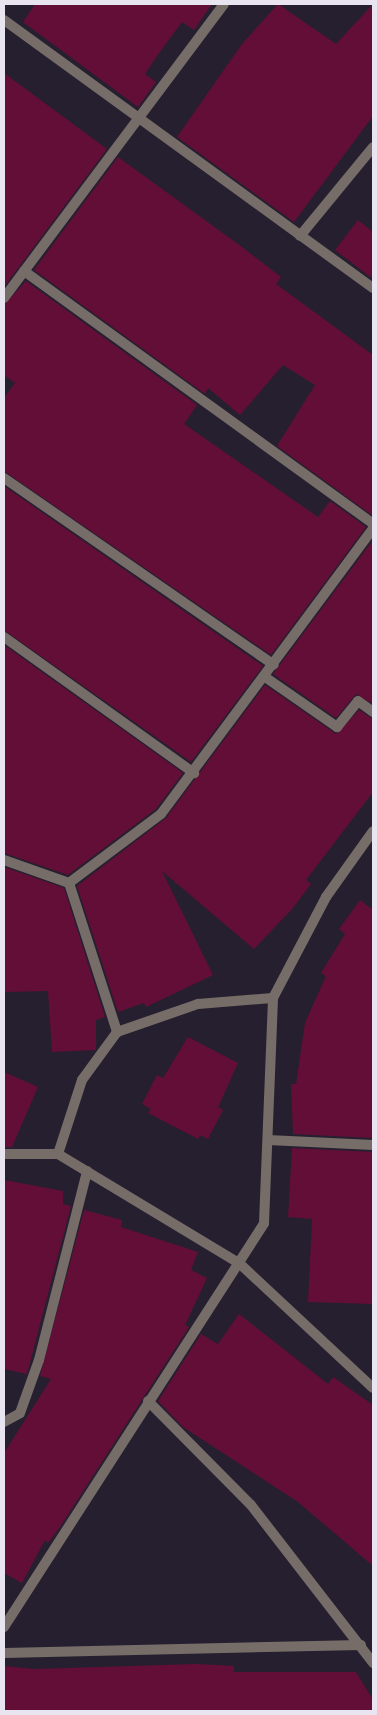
<!DOCTYPE html>
<style>
body{margin:0}
#map{position:relative;width:377px;height:1715px;overflow:hidden;background:#261f2f;font-family:"Nunito Sans",sans-serif}
div>[style]{position:absolute}
[style*='--x']{left:calc(var(--x)*1px);top:calc(var(--y)*1px);width:calc(var(--w)*1px);rotate:calc(var(--a)*1deg)}
.building>*{inset:0;background:#630e37}
.street>*{height:10px;margin:-5px;padding:0 5px;transform-origin:5px;border-radius:5px;background:#766d68}
span{translate:-50% -50%;white-space:nowrap;text-align:center;line-height:1.15;-webkit-text-stroke:4px #0d0b12;paint-order:stroke}
.frame{position:absolute;inset:0;border:5px solid #e9e5f0;pointer-events:none}
</style>
<div id="map">
<div class="building">
<i style="clip-path:polygon(35px 4px,212px 4px,194px 30px,182px 22px,157px 56px,145px 74px,156px 82px,138px 107px,23px 22px)"></i>
<i style="clip-path:polygon(278px 4px,336px 44px,373px 4px,373px 116px,294px 222px,177px 137px,242px 44px)"></i>
<i style="clip-path:polygon(4px 73px,107px 149px,4px 287px)"></i>
<i style="clip-path:polygon(118px 157px,242px 247px,281px 277px,276px 284px,373px 355px,373px 516px,277px 446px,315px 385px,283px 365px,240px 415px,208px 388px,205px 394px,34px 270px)"></i>
<i style="clip-path:polygon(358px 220px,373px 232px,373px 279px,335px 250px)"></i>
<i style="clip-path:polygon(26px 281px,197px 405px,184px 424px,318px 517px,330px 501px,366px 527px,271px 655px,4px 471px,4px 398px,15px 383px,4px 375px,4px 305px)"></i>
<i style="clip-path:polygon(4px 486px,263px 666px,191px 762px,4px 630px)"></i>
<i style="clip-path:polygon(373px 540px,373px 704px,356px 694px,336px 718px,273px 674px)"></i>
<i style="clip-path:polygon(4px 645px,183px 773px,156px 809px,68px 875px,4px 853px)"></i>
<i style="clip-path:polygon(265px 685px,336px 734px,359px 710px,373px 719px,373px 792px,306px 880px,311px 884px,293px 908px,254px 949px,162px 871px,213px 975px,146px 1007px,144px 1003px,118px 1012px,77px 886px,166px 818px)"></i>
<i style="clip-path:polygon(4px 867px,64px 888px,105px 1017px,96px 1020px,96px 1050px,52px 1052px,48px 991px,4px 992px)"></i>
<i style="clip-path:polygon(360px 900px,373px 910px,373px 1138px,293px 1134px,291px 1084px,296px 1084px,305px 1023px,326px 976px,321px 973px,345px 934px,339px 929px)"></i>
<i style="clip-path:polygon(188px 1037px,238px 1063px,218px 1107px,223px 1110px,208px 1139px,200px 1135px,198px 1139px,148px 1113px,151px 1109px,142px 1104px,157px 1075px,163px 1078px)"></i>
<i style="clip-path:polygon(4px 1072px,38px 1087px,12px 1147px,4px 1147px)"></i>
<i style="clip-path:polygon(292px 1148px,373px 1152px,373px 1304px,308px 1302px,312px 1219px,288px 1217px)"></i>
<i style="clip-path:polygon(4px 1180px,63px 1191px,63px 1204px,71px 1206px,27px 1374px,4px 1369px)"></i>
<i style="clip-path:polygon(84px 1210px,122px 1220px,121px 1227px,198px 1252px,191px 1270px,207px 1278px,185px 1325px,189px 1327px,60px 1527px,48px 1543px,45px 1540px,22px 1583px,4px 1573px,4px 1453px,51px 1379px,40px 1376px)"></i>
<i style="clip-path:polygon(239px 1314px,328px 1384px,333px 1377px,373px 1405px,373px 1566px,298px 1502px,183px 1427px,158px 1401px,201px 1334px,218px 1344px)"></i>
<i style="clip-path:polygon(196px 1664px,234px 1666px,234px 1672px,356px 1672px,373px 1700px,373px 1711px,4px 1711px,4px 1666px,34px 1669px)"></i>
</div>
<div class="street">
<i style="--x:4;--y:20;--w:456;--a:36"></i>
<i style="--x:300;--y:236;--w:115;--a:-50.6"></i>
<i style="--x:24;--y:271;--w:431;--a:35.9"></i>
<i style="--x:4;--y:298;--w:367;--a:-53.2"></i>
<i style="--x:4;--y:478;--w:328;--a:34.7"></i>
<i style="--x:4;--y:637;--w:234;--a:35.6"></i>
<i style="--x:265;--y:677;--w:88;--a:34.8"></i>
<i style="--x:337;--y:727;--w:33;--a:-51"></i>
<i style="--x:358;--y:701;--w:19;--a:36"></i>
<i style="--x:4;--y:860;--w:69;--a:19.5"></i>
<i style="--x:69;--y:883;--w:115;--a:-36.9"></i>
<i style="--x:161;--y:814;--w:355;--a:-53.4"></i>
<i style="--x:69;--y:883;--w:157;--a:72.1"></i>
<i style="--x:268;--y:1140;--w:105;--a:2.7"></i>
<i style="--x:4;--y:1154;--w:54;--a:0"></i>
<i style="--x:58;--y:1154;--w:78;--a:-72"></i>
<i style="--x:82;--y:1080;--w:59;--a:-53.9"></i>
<i style="--x:117;--y:1032;--w:86;--a:-19.1"></i>
<i style="--x:198;--y:1004;--w:75;--a:-4.6"></i>
<i style="--x:58;--y:1154;--w:211;--a:31.1"></i>
<i style="--x:239;--y:1263;--w:183;--a:43"></i>
<i style="--x:148;--y:1401;--w:146;--a:45.3"></i>
<i style="--x:251;--y:1505;--w:200;--a:52.3"></i>
<i style="--x:4;--y:1422;--w:18;--a:-29"></i>
<i style="--x:20;--y:1413;--w:56;--a:-70.3"></i>
<i style="--x:39;--y:1360;--w:195;--a:-75.7"></i>
<i style="--x:4;--y:1627;--w:480;--a:-57.2"></i>
<i style="--x:264;--y:1223;--w:225;--a:-87.7"></i>
<i style="--x:273;--y:998;--w:114;--a:-62.3"></i>
<i style="--x:326;--y:897;--w:81;--a:-54.5"></i>
<i style="--x:4;--y:1653;--w:357;--a:-1.3"></i>
</div>
<div class="frame"></div>
</div>
